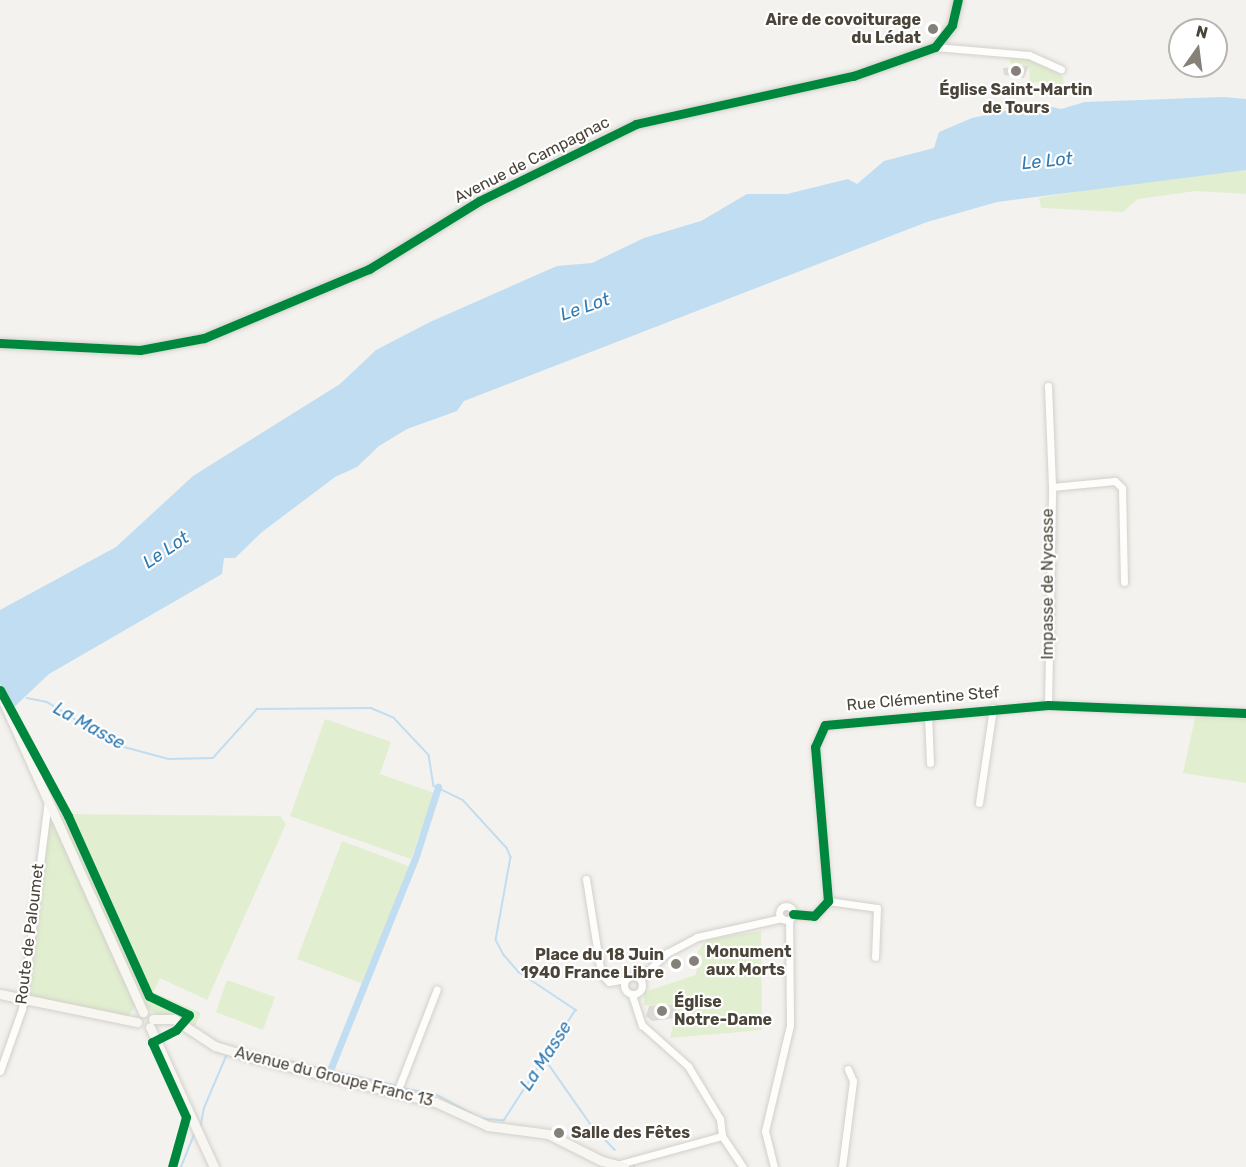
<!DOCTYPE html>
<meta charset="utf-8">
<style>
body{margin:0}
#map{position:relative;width:1246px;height:1167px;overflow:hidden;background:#f4f2ee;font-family:Rubik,sans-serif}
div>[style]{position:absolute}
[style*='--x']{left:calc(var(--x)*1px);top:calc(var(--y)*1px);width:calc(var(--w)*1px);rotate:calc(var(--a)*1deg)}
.green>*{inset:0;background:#e1eecf}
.water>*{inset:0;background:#c0ddf1}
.stream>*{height:1.5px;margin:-0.75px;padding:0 0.75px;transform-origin:0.75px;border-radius:0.75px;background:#c0ddf1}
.canal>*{height:7px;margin:-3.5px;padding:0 3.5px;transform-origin:3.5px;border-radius:3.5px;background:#c0ddf1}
.building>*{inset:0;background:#dedbd6}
.roads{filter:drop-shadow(0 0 2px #d2d0cb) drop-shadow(0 0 2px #d2d0cb)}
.street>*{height:7px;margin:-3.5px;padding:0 3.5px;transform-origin:3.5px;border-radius:3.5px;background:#fdfdfc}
.street>.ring{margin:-3.5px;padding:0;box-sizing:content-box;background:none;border:7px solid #fdfdfc;border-radius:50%}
.secondary>*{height:9px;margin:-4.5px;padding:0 4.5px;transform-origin:4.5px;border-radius:4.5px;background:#f7f6f1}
.cycleway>*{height:9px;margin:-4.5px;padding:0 4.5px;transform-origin:4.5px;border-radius:4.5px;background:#00873e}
.dots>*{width:16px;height:16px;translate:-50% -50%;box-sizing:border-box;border:3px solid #fff;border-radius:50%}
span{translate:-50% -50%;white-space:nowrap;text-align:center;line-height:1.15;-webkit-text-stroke:4.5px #fff;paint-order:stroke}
.poi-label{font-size:16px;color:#4b4439;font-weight:700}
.right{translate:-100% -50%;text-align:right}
.left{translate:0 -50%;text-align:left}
.street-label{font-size:16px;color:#4b4439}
.water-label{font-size:18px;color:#2e7ab2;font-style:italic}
.north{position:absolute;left:1168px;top:18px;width:60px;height:60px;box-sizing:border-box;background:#fff;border:2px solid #b7b4b0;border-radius:50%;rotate:14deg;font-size:16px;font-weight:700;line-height:24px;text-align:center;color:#4b4439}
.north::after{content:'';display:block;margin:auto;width:21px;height:27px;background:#868178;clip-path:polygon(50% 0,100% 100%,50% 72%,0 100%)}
</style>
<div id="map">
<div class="green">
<i style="clip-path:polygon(1010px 57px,1030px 57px,1048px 66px,1063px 77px,1064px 85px,1030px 82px,1029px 67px,1011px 67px)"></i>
<i style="clip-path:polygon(1246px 170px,1246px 194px,1196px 191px,1138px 199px,1123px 212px,1041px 208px,1039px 198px,1169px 176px)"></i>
<i style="clip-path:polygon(1197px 709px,1246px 711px,1246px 783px,1183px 773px)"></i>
<i style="clip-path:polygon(325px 719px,391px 742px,380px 774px,434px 793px,411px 859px,290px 816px)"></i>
<i style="clip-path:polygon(50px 813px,137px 1005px,128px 1016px,25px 995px)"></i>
<i style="clip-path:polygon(57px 814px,280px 816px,286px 824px,207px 1000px,160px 978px,153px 992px,201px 1013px,192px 1032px,140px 1005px)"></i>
<i style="clip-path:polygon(342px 841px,411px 867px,366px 985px,297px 959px)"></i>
<i style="clip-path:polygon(761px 931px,762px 1030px,670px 1038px,677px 1007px,644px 1005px,644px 992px,696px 975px,698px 951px,708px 939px)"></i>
<i style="clip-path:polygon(227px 980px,275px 997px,263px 1030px,216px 1012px)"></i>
</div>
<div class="water">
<i style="clip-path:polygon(1223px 97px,1246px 99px,1246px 170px,997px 202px,927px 222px,464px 401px,457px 411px,407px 429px,379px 446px,357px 467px,335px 477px,262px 532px,235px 558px,224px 558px,222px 574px,49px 674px,11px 710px,0 684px,0 610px,116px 547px,193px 476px,340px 384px,376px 350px,430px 322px,557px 266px,592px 263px,644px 238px,701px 221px,747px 194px,787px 194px,848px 179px,857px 184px,884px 161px,934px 148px,939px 132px,972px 118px,1038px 104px,1061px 109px,1085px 102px)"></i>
</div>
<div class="stream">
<i style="--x:27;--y:698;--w:20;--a:11"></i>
<i style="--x:47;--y:702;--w:82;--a:31.6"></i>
<i style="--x:117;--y:745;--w:54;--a:15.1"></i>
<i style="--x:169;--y:759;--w:44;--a:-1.3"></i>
<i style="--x:213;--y:758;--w:66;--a:-48.1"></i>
<i style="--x:257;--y:709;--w:114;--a:-0.5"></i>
<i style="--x:371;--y:708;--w:25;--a:23"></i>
<i style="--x:394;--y:718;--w:51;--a:46.6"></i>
<i style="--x:429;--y:755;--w:31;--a:81"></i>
<i style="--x:434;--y:786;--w:32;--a:26"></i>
<i style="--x:463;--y:800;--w:65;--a:47.5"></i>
<i style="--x:507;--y:848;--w:10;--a:66"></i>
<i style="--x:511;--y:857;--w:84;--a:100.2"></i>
<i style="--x:496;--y:940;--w:17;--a:62"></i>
<i style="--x:504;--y:955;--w:23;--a:49"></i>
<i style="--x:519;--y:972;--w:69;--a:33.7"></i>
<i style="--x:576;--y:1010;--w:132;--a:123"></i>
<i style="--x:504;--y:1121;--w:21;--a:-175"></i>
<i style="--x:232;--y:1048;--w:167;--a:12.8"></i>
<i style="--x:545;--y:1059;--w:82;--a:55"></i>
<i style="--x:592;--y:1126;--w:33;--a:46"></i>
<i style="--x:402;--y:1088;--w:36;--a:11"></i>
<i style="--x:437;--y:1095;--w:44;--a:28.3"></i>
<i style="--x:200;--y:1130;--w:22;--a:-80"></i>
<i style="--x:204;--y:1108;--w:59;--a:-66.9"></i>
<i style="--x:633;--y:1165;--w:3;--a:45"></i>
<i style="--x:181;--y:1167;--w:35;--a:-68"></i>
</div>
<div class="canal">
<i style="--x:330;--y:1070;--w:227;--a:-68.1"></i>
<i style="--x:415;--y:859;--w:76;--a:-72.3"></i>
</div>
<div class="building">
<i style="clip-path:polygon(1029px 66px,1024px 78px,1004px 75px,1003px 68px)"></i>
<i style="clip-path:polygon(672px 1005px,677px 1007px,676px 1018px,652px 1021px,646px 1016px,649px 1006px)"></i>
</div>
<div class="roads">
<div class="street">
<i style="--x:935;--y:47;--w:94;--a:4.9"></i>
<i style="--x:1029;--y:55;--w:35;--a:24"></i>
<i style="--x:1048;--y:386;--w:101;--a:87.7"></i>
<i style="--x:1048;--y:705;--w:218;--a:-88.9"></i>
<i style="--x:1052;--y:487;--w:63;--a:-5.4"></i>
<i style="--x:1115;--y:481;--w:10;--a:45"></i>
<i style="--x:1122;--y:488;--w:94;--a:88.8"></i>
<i style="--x:928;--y:714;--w:49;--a:87.7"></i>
<i style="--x:979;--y:803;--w:96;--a:-81.6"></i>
<i style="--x:586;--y:879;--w:96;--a:81"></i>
<i style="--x:601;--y:974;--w:11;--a:45"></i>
<i style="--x:609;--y:982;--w:17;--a:-10"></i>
<i style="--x:828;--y:901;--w:49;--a:8.1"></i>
<i style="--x:877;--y:908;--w:49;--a:92.3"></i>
<i class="ring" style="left:779px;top:906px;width:7px;height:7px"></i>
<i style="--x:793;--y:914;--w:21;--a:5"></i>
<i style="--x:814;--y:916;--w:21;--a:-47"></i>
<i style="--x:828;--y:901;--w:155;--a:-94.8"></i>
<i style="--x:815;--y:747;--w:24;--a:-66"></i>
<i style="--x:825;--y:725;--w:224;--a:-5.1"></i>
<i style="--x:1048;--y:705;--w:198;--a:2.3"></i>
<i class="ring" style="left:624px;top:976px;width:11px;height:11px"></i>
<i style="--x:640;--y:978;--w:37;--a:-43"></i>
<i style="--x:667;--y:953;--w:34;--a:-28"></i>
<i style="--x:697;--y:937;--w:87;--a:-12.6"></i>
<i style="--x:632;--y:995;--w:32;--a:72"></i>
<i style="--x:642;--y:1025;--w:62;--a:41.7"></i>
<i style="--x:688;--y:1066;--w:62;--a:58.9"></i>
<i style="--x:720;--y:1119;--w:17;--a:83"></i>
<i style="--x:722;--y:1136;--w:37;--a:56"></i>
<i style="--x:0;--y:1071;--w:66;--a:-70.5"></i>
<i style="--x:22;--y:1009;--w:211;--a:-82.9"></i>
<i style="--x:397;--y:1092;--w:110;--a:-68.8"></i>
<i style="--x:620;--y:1164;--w:106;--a:-15.4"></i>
<i style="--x:774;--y:1167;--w:37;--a:-104"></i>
<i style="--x:765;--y:1131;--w:109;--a:-76.7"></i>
<i style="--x:790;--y:1025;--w:105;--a:-90.5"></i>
<i style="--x:842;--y:1167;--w:87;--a:-82.7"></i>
<i style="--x:853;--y:1081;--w:13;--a:-113"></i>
</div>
<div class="secondary">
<i style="--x:0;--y:343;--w:140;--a:2.9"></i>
<i style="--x:140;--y:350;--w:65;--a:-10.6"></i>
<i style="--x:204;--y:338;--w:179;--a:-22.7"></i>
<i style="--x:369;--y:269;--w:129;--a:-31.7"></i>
<i style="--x:479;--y:201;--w:175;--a:-26.1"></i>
<i style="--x:636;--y:124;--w:222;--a:-12.5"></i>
<i style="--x:853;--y:76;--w:87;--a:-19.5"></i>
<i style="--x:935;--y:47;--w:28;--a:-52"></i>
<i style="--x:952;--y:25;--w:26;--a:-77"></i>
<i style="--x:0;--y:694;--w:349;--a:65.8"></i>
<i style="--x:0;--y:994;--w:140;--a:11.6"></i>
<i style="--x:153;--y:1019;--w:21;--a:0"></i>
<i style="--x:174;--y:1019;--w:49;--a:33.4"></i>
<i style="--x:215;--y:1046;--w:41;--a:17.1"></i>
<i style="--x:254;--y:1058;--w:186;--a:13.7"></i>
<i style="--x:435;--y:1102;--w:58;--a:24.4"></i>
<i style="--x:488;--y:1126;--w:61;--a:7.6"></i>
<i style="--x:548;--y:1134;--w:60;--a:26.6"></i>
<i style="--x:602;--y:1161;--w:23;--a:15"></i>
<i style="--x:150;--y:1027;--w:154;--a:65.4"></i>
</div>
</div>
<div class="cycleway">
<i style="--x:0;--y:343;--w:140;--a:2.9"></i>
<i style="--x:140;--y:350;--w:65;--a:-10.6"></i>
<i style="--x:204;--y:338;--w:179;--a:-22.7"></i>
<i style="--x:369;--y:269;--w:129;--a:-31.7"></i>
<i style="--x:479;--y:201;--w:175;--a:-26.1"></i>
<i style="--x:636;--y:124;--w:222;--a:-12.5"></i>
<i style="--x:853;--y:76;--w:87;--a:-19.5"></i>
<i style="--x:935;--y:47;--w:28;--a:-52"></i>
<i style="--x:952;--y:25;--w:26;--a:-77"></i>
<i style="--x:0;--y:690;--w:143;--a:61.6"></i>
<i style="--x:68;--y:816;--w:197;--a:65.8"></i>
<i style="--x:149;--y:996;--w:44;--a:25.4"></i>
<i style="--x:189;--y:1015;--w:20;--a:131"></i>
<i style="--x:176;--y:1030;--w:27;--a:153"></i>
<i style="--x:152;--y:1042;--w:82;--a:65.6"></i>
<i style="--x:186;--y:1117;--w:52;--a:105.6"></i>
<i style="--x:793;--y:914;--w:21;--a:5"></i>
<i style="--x:814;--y:916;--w:21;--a:-47"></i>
<i style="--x:828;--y:901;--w:155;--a:-94.8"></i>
<i style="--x:815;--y:747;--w:24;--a:-66"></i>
<i style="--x:825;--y:725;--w:224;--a:-5.1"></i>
<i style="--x:1048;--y:705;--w:198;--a:2.3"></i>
</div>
<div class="dots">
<i style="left:933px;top:29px;background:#868178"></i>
<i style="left:1016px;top:71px;background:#868178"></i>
<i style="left:694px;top:961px;background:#868178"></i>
<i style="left:676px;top:964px;background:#868178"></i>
<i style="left:662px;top:1011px;background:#868178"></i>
<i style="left:559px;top:1133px;background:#868178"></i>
</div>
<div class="poi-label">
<span class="right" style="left:921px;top:29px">Aire de covoiturage<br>du Lédat</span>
<span style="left:1016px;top:99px">Église Saint-Martin<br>de Tours</span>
<span class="left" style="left:706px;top:961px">Monument<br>aux Morts</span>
<span class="right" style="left:664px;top:964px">Place du 18 Juin<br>1940 France Libre</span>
<span class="left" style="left:674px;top:1011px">Église<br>Notre-Dame</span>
<span class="left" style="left:571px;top:1133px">Salle des Fêtes</span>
</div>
<div class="street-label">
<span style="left:532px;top:160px;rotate:-27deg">Avenue de Campagnac</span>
<span style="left:1048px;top:584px;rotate:-90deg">Impasse de Nycasse</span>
<span style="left:923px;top:699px;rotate:-5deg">Rue Clémentine Stef</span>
<span style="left:30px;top:934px;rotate:-83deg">Route de Paloumet</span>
<span style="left:334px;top:1077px;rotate:14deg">Avenue du Groupe Franc 13</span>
</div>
<div class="water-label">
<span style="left:1047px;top:161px;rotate:-6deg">Le Lot</span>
<span style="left:585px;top:307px;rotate:-19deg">Le Lot</span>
<span style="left:166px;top:550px;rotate:-34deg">Le Lot</span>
<span style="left:89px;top:726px;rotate:29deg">La Masse</span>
<span style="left:546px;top:1056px;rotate:-57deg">La Masse</span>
</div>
<div class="north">N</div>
</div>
